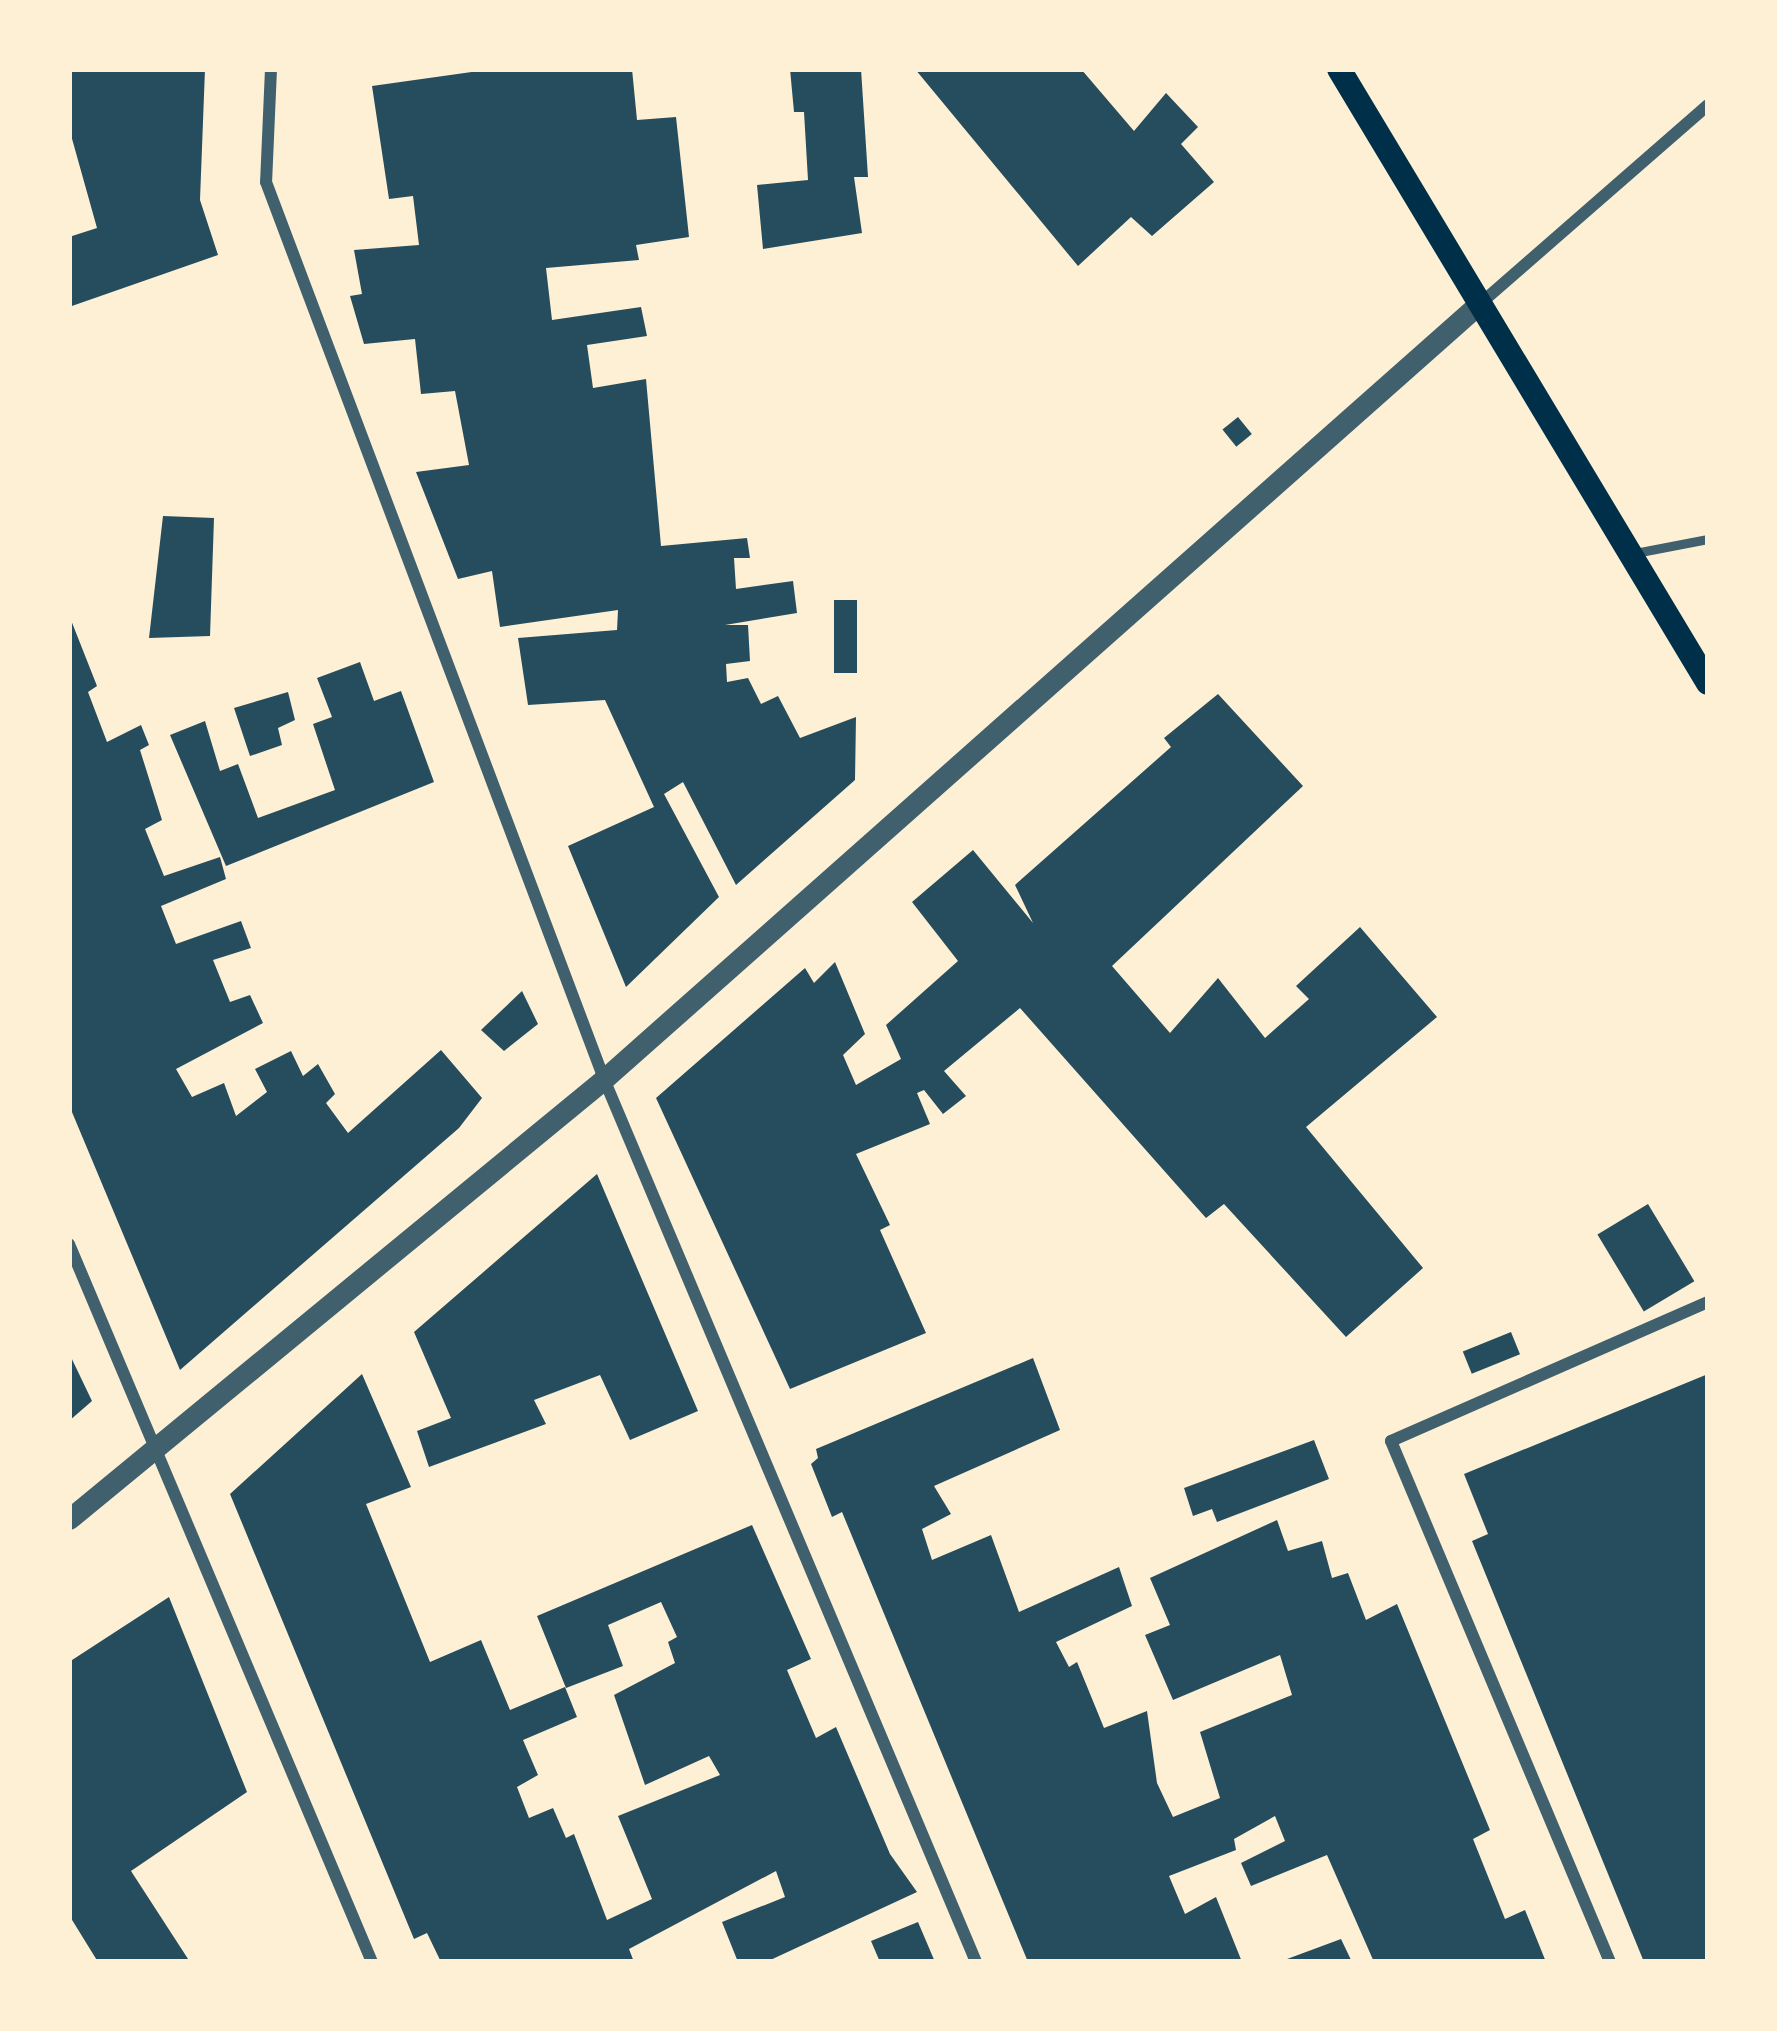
<!DOCTYPE html>
<html>
<head>
<meta charset="utf-8">
<style>
  body { margin:0 }
  #map { position:relative; width:1777px; height:2031px; overflow:hidden; background:#fdf0d5; font-family:"Playfair Display",serif }
  div>[style] { position:absolute }
  .building>* { inset:0; background:#264d5e; transform-origin:0 0 }
  .service>* { height:9px; margin:-4.5px; padding:0 4.5px; transform-origin:4.5px; border-radius:4.5px; background:#3f606c }
  .minor>* { height:12px; margin:-6px; padding:0 6px; transform-origin:6px; border-radius:6px; background:#3f606c }
  .tertiary>* { height:21px; margin:-10.5px; padding:0 10.5px; transform-origin:10.5px; border-radius:10.5px; background:#3f606c }
  .secondary>* { height:24px; margin:-12px; padding:0 12px; transform-origin:12px; border-radius:12px; background:#003049 }
  span { translate:-50% -50%; white-space:nowrap; text-align:center; line-height:1.15; -webkit-text-stroke:12px #fdf0d5; paint-order:stroke }
  .frame { position:absolute; inset:0; border:72px solid #fdf0d5; pointer-events:none }
</style>
</head>
<body>
<div id="map">
  <div class="building">
    <i style="clip-path:polygon(69px 69px,205px 69px,200px 200px,218px 255px,69px 307px,69px 237px,97px 228px,69px 128px)"></i>
    <i style="clip-path:polygon(493px 69px,632px 69px,637px 120px,676px 117px,689px 237px,636px 245px,639px 260px,546px 268px,552px 320px,641px 307px,647px 336px,587px 345px,593px 388px,646px 379px,661px 546px,747px 538px,750px 558px,734px 558px,736px 589px,793px 581px,797px 613px,725px 625px,748px 625px,750px 661px,726px 664px,727px 682px,748px 678px,761px 704px,778px 696px,800px 738px,856px 717px,855px 780px,736px 885px,683px 782px,664px 794px,719px 897px,626px 987px,568px 846px,654px 807px,605px 700px,528px 705px,518px 638px,617px 630px,618px 610px,500px 627px,492px 571px,458px 579px,416px 472px,469px 465px,455px 391px,421px 394px,415px 339px,364px 344px,350px 296px,362px 294px,354px 250px,419px 245px,413px 196px,389px 199px,372px 86px)"></i>
    <i style="clip-path:polygon(790px 69px,861px 69px,868px 177px,854px 177px,862px 233px,763px 249px,757px 185px,808px 180px,804px 112px,794px 112px)"></i>
    <i style="clip-path:polygon(915px 69px,1081px 69px,1134px 131px,1166px 93px,1198px 127px,1181px 144px,1214px 182px,1152px 236px,1131px 217px,1078px 266px)"></i>
    <i style="left:1238px;top:417px;width:22px;height:20px;rotate:51deg"></i>
    <i style="clip-path:polygon(163px 516px,214px 518px,210px 636px,149px 638px)"></i>
    <i style="left:834px;top:600px;width:23px;height:73px"></i>
    <i style="clip-path:polygon(69px 615px,97px 686px,88px 692px,107px 742px,141px 725px,149px 745px,140px 750px,162px 820px,145px 829px,164px 876px,220px 857px,226px 879px,161px 906px,176px 944px,241px 921px,251px 948px,213px 960px,230px 1002px,250px 995px,263px 1023px,176px 1069px,192px 1097px,224px 1083px,236px 1116px,267px 1092px,255px 1069px,291px 1051px,303px 1076px,318px 1064px,335px 1094px,326px 1103px,348px 1133px,441px 1050px,482px 1098px,459px 1128px,180px 1370px,69px 1105px)"></i>
    <i style="clip-path:polygon(360px 662px,374px 701px,401px 691px,434px 782px,226px 866px,170px 735px,205px 721px,220px 771px,238px 764px,258px 818px,335px 790px,313px 724px,332px 717px,317px 678px)"></i>
    <i style="clip-path:polygon(288px 692px,295px 720px,278px 728px,282px 745px,250px 756px,234px 708px)"></i>
    <i style="clip-path:polygon(1218px 694px,1303px 786px,1112px 966px,1170px 1033px,1218px 978px,1265px 1038px,1309px 999px,1296px 986px,1360px 927px,1437px 1017px,1306px 1127px,1423px 1268px,1346px 1337px,1224px 1204px,1206px 1218px,1020px 1008px,944px 1071px,966px 1096px,943px 1114px,924px 1090px,917px 1093px,930px 1124px,856px 1154px,890px 1225px,880px 1230px,926px 1333px,790px 1389px,656px 1098px,805px 968px,814px 983px,835px 962px,865px 1034px,843px 1055px,856px 1085px,901px 1059px,886px 1025px,958px 961px,912px 902px,973px 850px,1033px 923px,1015px 885px,1171px 747px,1164px 738px)"></i>
    <i style="clip-path:polygon(522px 991px,538px 1024px,504px 1051px,481px 1030px)"></i>
    <i style="clip-path:polygon(597px 1174px,698px 1411px,630px 1440px,600px 1375px,534px 1400px,546px 1424px,429px 1467px,417px 1431px,451px 1418px,414px 1332px)"></i>
    <i style="left:1648px;top:1204px;width:90px;height:59px;rotate:59deg"></i>
    <i style="left:1511px;top:1332px;width:24px;height:52px;rotate:68deg"></i>
    <i style="clip-path:polygon(69px 1353px,92px 1401px,69px 1421px)"></i>
    <i style="clip-path:polygon(1033px 1358px,1060px 1430px,934px 1486px,951px 1514px,922px 1529px,932px 1560px,991px 1535px,1019px 1612px,1119px 1567px,1132px 1606px,1056px 1642px,1069px 1667px,1077px 1662px,1104px 1728px,1147px 1711px,1157px 1783px,1173px 1817px,1220px 1798px,1200px 1732px,1292px 1695px,1280px 1655px,1173px 1700px,1145px 1635px,1170px 1625px,1150px 1578px,1277px 1520px,1288px 1551px,1322px 1541px,1332px 1578px,1348px 1573px,1366px 1620px,1397px 1604px,1490px 1830px,1473px 1839px,1505px 1919px,1525px 1910px,1546px 1962px,1374px 1962px,1327px 1855px,1251px 1886px,1241px 1863px,1285px 1841px,1275px 1816px,1234px 1839px,1236px 1850px,1169px 1876px,1185px 1914px,1216px 1897px,1242px 1962px,1028px 1962px,842px 1512px,832px 1517px,811px 1464px,818px 1458px,816px 1449px)"></i>
    <i style="clip-path:polygon(362px 1374px,411px 1487px,366px 1504px,430px 1662px,481px 1640px,510px 1710px,565px 1687px,577px 1717px,523px 1740px,538px 1775px,517px 1787px,529px 1818px,553px 1808px,566px 1838px,574px 1834px,607px 1920px,652px 1899px,618px 1816px,720px 1775px,709px 1756px,645px 1785px,614px 1695px,675px 1663px,668px 1642px,677px 1637px,661px 1602px,608px 1625px,623px 1666px,566px 1688px,537px 1616px,752px 1525px,811px 1659px,787px 1670px,816px 1738px,836px 1727px,890px 1854px,917px 1892px,766px 1962px,738px 1962px,722px 1922px,785px 1897px,776px 1871px,629px 1949px,634px 1962px,441px 1962px,427px 1933px,414px 1939px,230px 1494px)"></i>
    <i style="clip-path:polygon(1708px 1374px,1708px 1962px,1644px 1962px,1472px 1541px,1488px 1534px,1464px 1474px)"></i>
    <i style="clip-path:polygon(1314px 1440px,1329px 1479px,1217px 1522px,1212px 1509px,1193px 1516px,1184px 1488px)"></i>
    <i style="clip-path:polygon(169px 1597px,247px 1792px,131px 1871px,190px 1962px,98px 1962px,69px 1915px,69px 1662px)"></i>
    <i style="clip-path:polygon(918px 1922px,935px 1962px,880px 1962px,871px 1941px)"></i>
    <i style="clip-path:polygon(1341px 1939px,1352px 1962px,1279px 1962px)"></i>
  </div>
  <div class="service">
    <i style="left:1635px;top:553px;width:74px;rotate:-10.9deg"></i>
  </div>
  <div class="minor">
    <i style="left:271px;top:69px;width:113px;rotate:92.5deg"></i>
    <i style="left:266px;top:182px;width:959px;rotate:69.35deg"></i>
    <i style="left:604px;top:1079px;width:958px;rotate:67.15deg"></i>
    <i style="left:1481px;top:303px;width:301px;rotate:-41.1deg"></i>
    <i style="left:69px;top:1244px;width:779px;rotate:67.12deg"></i>
    <i style="left:1610px;top:1962px;width:565px;rotate:-112.8deg"></i>
    <i style="left:1391px;top:1441px;width:346px;rotate:-23.7deg"></i>
  </div>
  <div class="tertiary">
    <i style="left:69px;top:1519px;width:693px;rotate:-39.43deg"></i>
    <i style="left:604px;top:1079px;width:1170px;rotate:-41.54deg"></i>
  </div>
  <div class="secondary">
    <i style="left:1339px;top:69px;width:716px;rotate:59deg"></i>
  </div>
  <div class="frame"></div>
</div>
</body>
</html>
